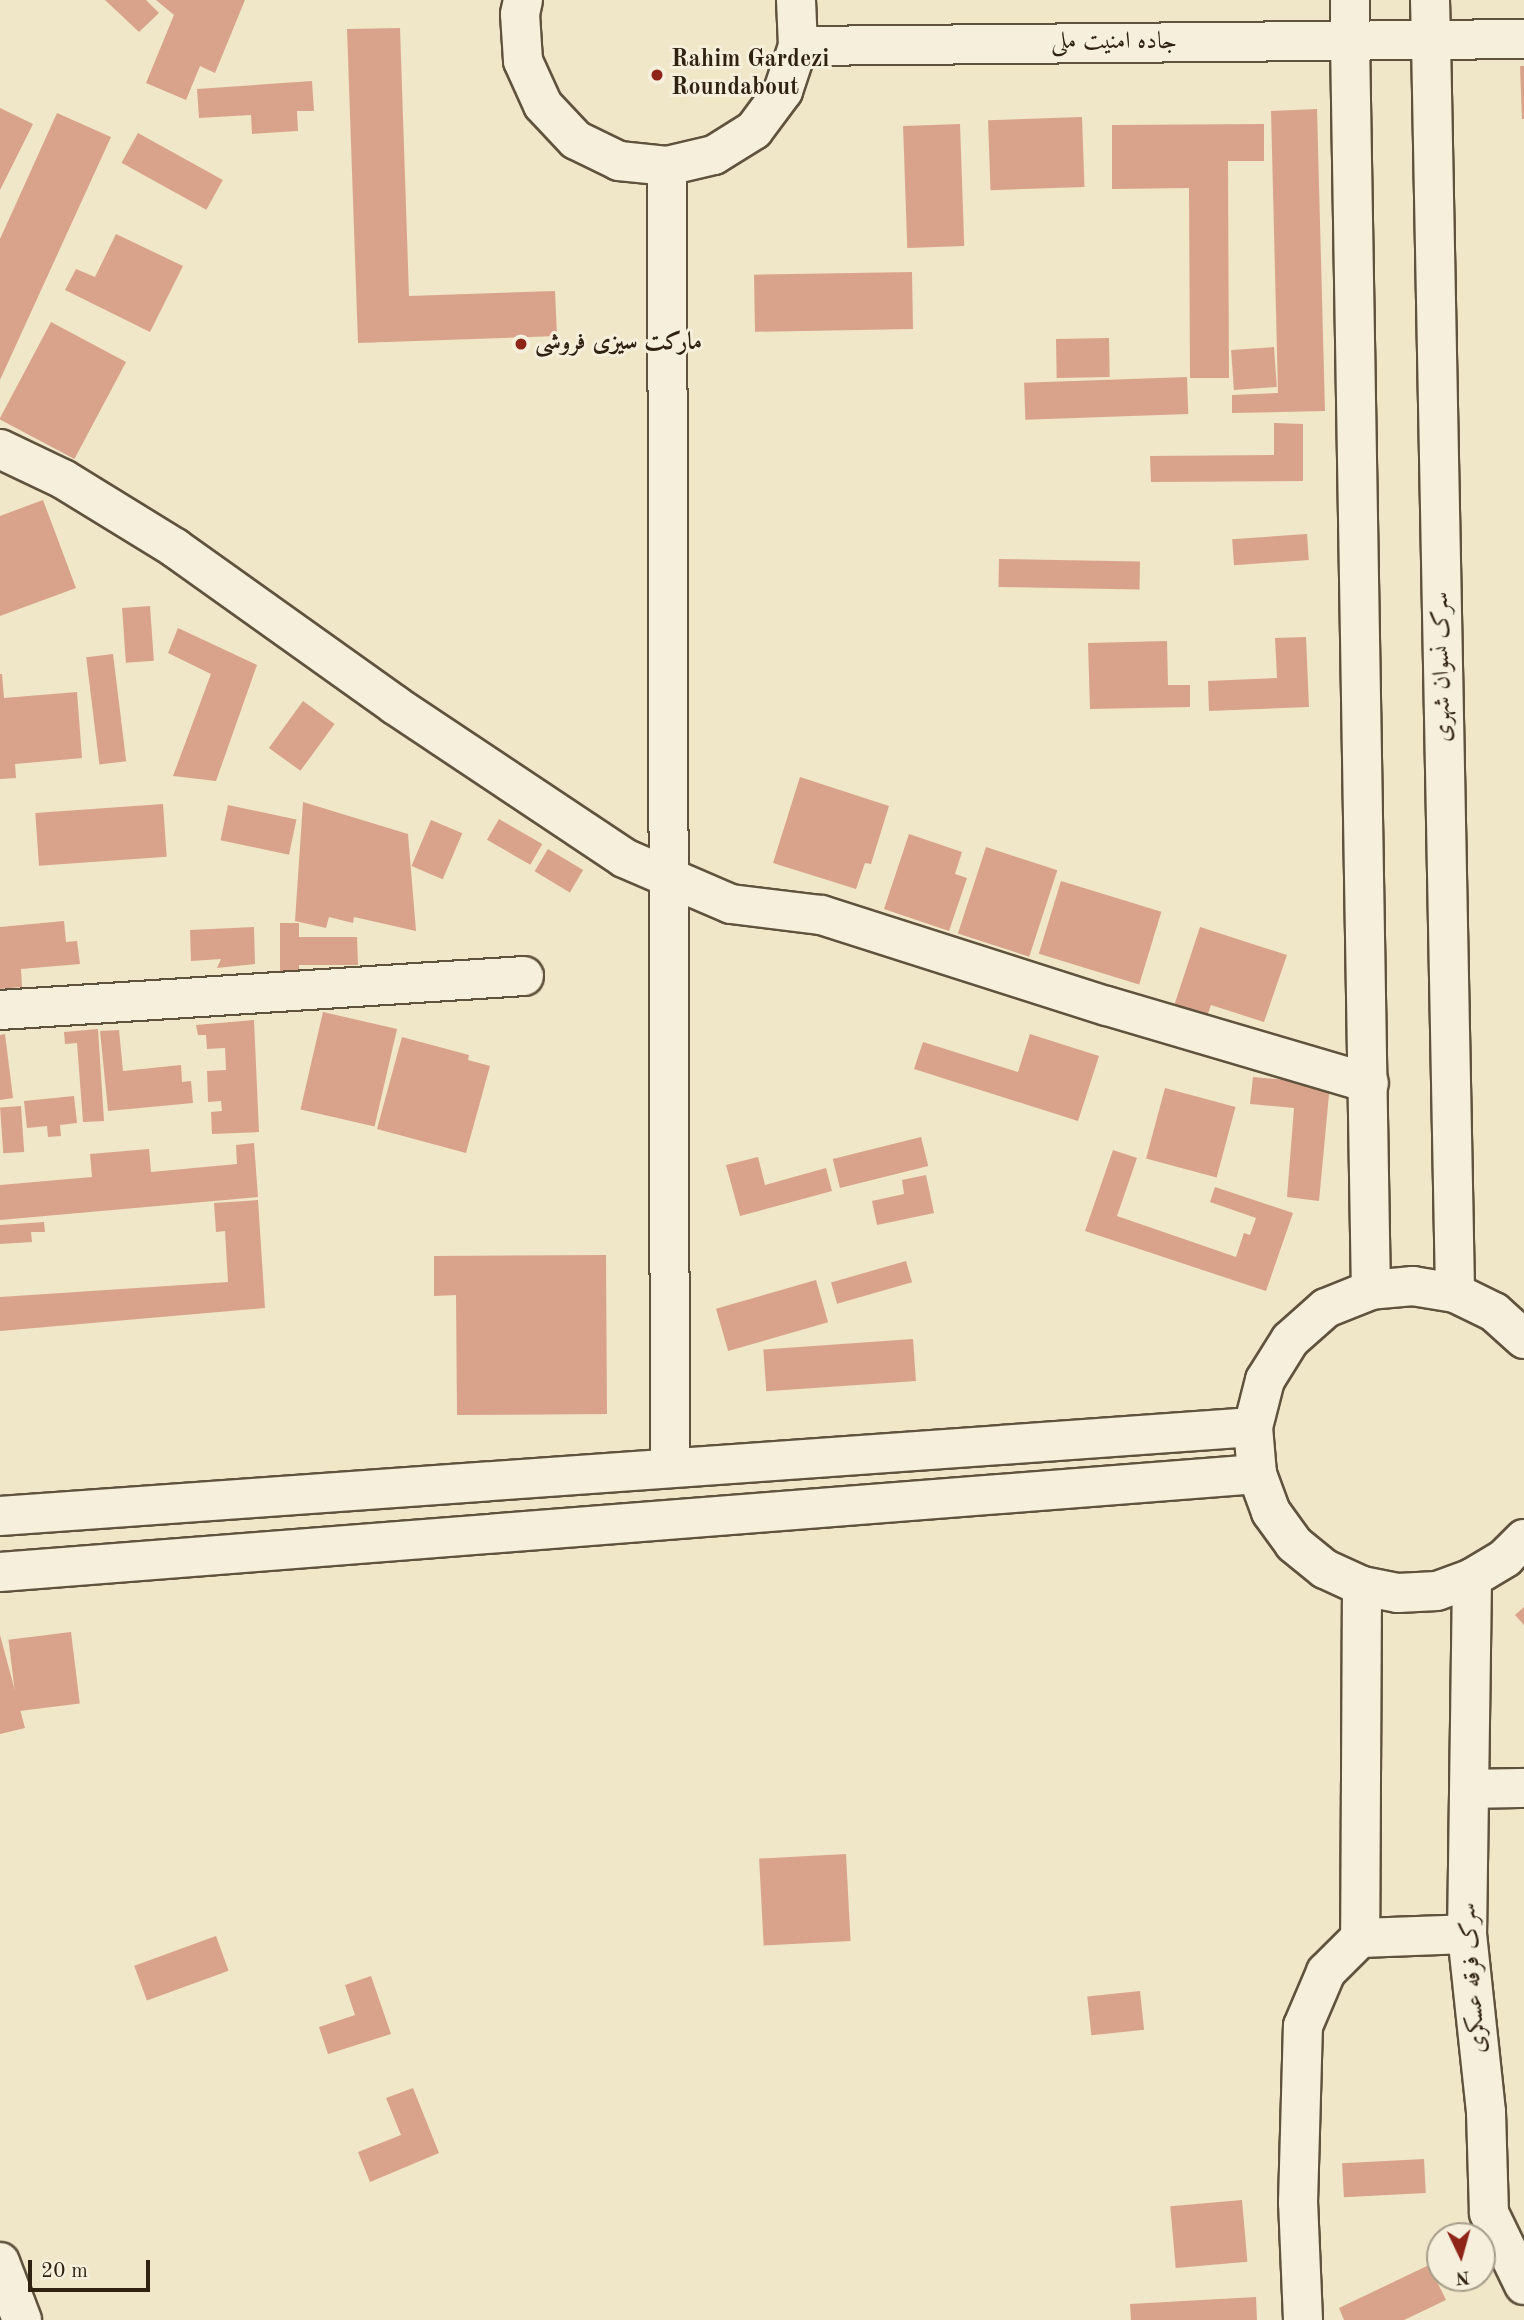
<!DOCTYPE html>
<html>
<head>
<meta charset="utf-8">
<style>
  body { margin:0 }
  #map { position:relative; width:1524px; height:2320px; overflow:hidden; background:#f0e6c8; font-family:"Old Standard TT",Amiri,serif }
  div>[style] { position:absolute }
  .building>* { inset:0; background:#d9a38b; transform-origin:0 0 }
  .roads { filter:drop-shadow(2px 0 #60533e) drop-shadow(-2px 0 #60533e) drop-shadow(0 2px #60533e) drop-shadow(0 -2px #60533e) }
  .street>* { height:38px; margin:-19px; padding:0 19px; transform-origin:19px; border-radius:19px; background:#f5efdb }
  .secondary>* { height:38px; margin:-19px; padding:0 19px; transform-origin:19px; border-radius:19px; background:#f5efdb }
  .dots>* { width:19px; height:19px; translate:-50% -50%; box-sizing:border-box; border:4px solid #f5efdb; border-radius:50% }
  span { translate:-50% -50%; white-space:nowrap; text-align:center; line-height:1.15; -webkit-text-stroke:6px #f5efdb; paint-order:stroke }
  .street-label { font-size:24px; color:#302210 }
  .poi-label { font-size:24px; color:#302210; font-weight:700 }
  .left { translate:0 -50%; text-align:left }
  .north { position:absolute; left:1426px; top:2222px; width:70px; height:70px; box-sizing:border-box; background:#f5efdb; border:2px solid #a69d8a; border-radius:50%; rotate:175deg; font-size:19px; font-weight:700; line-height:28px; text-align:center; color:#302210 }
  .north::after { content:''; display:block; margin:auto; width:24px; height:32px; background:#8f2418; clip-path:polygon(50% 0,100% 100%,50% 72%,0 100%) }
  .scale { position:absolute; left:28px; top:2260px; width:122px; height:32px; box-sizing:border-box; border:4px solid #302210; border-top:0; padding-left:9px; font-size:21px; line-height:24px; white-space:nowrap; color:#302210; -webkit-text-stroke:5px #f5efdb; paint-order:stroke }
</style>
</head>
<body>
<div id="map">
  <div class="building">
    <i style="clip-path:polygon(105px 0,146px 0,159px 13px,139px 32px)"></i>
    <i style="clip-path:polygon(156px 0,245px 0,215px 73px,200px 66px,186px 100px,146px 83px,174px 15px)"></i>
    <i style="clip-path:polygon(400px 28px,409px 296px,555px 291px,557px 336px,358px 343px,347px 29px)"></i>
    <i style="clip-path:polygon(1520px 66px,1524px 66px,1524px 119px,1522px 119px)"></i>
    <i style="clip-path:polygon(312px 81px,314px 111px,297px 111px,298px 131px,252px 134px,251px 115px,199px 118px,197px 89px)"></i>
    <i style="clip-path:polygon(0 108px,33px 124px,0 190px)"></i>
    <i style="clip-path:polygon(1317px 109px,1325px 411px,1232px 413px,1232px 395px,1278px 393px,1271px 111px)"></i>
    <i style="clip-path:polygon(57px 113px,111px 137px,0 380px,0 239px)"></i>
    <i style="left:1082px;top:117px;width:70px;height:94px;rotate:88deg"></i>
    <i style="left:960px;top:124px;width:122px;height:57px;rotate:88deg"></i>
    <i style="clip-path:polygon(1264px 124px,1264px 161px,1228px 161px,1229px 378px,1190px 378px,1189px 188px,1112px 189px,1112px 125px)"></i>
    <i style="left:138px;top:133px;width:97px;height:34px;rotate:29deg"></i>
    <i style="clip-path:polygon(116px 234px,183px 266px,150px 332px,65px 290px,76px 269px,95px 277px)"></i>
    <i style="left:912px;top:272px;width:57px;height:158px;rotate:89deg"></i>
    <i style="left:51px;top:322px;width:85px;height:110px;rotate:28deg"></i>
    <i style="left:1109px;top:338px;width:39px;height:53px;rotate:89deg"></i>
    <i style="left:1274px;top:347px;width:40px;height:43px;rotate:86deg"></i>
    <i style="left:1187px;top:377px;width:37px;height:163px;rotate:88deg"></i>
    <i style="clip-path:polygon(1274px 423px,1303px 424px,1303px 481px,1151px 482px,1150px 456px,1274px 455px)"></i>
    <i style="clip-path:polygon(43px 500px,76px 588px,0 616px,0 516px)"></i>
    <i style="left:1307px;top:534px;width:26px;height:75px;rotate:86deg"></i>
    <i style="left:999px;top:559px;width:141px;height:28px;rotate:1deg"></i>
    <i style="left:150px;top:606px;width:55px;height:28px;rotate:86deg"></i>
    <i style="clip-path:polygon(178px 628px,257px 665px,216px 781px,173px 776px,211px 674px,168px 653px)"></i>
    <i style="clip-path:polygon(1306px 637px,1309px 707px,1209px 711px,1208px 681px,1277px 678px,1275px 638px)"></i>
    <i style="clip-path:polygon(1167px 641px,1168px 685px,1190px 685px,1190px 707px,1090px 709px,1088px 643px)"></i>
    <i style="left:113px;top:654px;width:108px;height:27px;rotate:83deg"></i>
    <i style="clip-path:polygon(0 674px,2px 674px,4px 698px,77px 692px,82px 758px,15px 764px,16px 778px,0 779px)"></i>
    <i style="left:303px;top:701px;width:39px;height:58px;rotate:36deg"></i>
    <i style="clip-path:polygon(800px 777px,889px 806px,871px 864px,865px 863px,856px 889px,773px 863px)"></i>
    <i style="clip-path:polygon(303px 802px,408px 834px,416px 931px,354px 917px,353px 923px,329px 917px,326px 928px,295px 921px)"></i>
    <i style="left:163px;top:804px;width:53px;height:128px;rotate:86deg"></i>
    <i style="left:228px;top:805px;width:70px;height:36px;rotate:12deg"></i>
    <i style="left:499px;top:819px;width:50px;height:24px;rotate:30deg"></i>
    <i style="left:431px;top:820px;width:34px;height:50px;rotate:23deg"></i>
    <i style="clip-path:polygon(909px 834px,962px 852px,955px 874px,967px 878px,949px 931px,884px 909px)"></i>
    <i style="left:986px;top:847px;width:75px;height:91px;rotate:18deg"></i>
    <i style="left:548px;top:849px;width:41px;height:26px;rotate:31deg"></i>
    <i style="left:1061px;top:881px;width:105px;height:76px;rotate:17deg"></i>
    <i style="clip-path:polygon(64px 921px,66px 942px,77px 941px,80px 964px,21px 969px,22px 987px,0 989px,0 927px)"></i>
    <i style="clip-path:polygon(280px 923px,299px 923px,299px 937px,357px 937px,358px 965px,299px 965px,299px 975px,280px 974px)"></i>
    <i style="clip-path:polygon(254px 927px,255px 964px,217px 968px,221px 959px,191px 961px,190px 930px)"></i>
    <i style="clip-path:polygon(1200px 927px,1287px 955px,1264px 1022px,1211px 1005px,1205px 1022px,1172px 1012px)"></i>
    <i style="left:323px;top:1012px;width:76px;height:100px;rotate:13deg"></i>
    <i style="clip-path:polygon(254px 1020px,259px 1132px,212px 1134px,211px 1112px,222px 1111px,221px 1101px,208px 1102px,207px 1071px,226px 1070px,225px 1048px,207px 1049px,206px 1035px,198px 1035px,196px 1025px)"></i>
    <i style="clip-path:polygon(98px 1029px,104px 1121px,83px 1122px,77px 1043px,65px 1044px,64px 1032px)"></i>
    <i style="clip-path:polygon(119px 1030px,123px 1071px,181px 1065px,182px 1082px,191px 1081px,193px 1103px,108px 1111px,100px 1031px)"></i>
    <i style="clip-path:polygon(5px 1034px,13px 1098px,0 1100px,0 1035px)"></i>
    <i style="clip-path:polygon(1030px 1034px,1099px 1056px,1078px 1121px,914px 1069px,923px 1042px,1018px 1072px)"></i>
    <i style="clip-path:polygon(402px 1037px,469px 1055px,468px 1060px,490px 1066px,466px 1153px,377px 1129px)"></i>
    <i style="clip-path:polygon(1253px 1077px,1330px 1084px,1319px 1201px,1287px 1197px,1294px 1108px,1250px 1104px)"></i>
    <i style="left:1165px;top:1088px;width:73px;height:73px;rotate:15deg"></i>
    <i style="clip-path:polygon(74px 1096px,77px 1123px,60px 1125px,61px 1136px,48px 1137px,47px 1126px,27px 1128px,24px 1101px)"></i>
    <i style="left:21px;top:1106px;width:46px;height:21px;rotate:86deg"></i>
    <i style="left:921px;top:1137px;width:30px;height:91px;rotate:76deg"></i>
    <i style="clip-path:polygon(254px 1143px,258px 1197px,0 1220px,0 1185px,92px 1177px,90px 1154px,149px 1149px,151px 1172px,237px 1164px,236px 1145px)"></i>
    <i style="clip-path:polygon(1113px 1150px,1137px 1158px,1117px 1216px,1236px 1257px,1244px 1233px,1250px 1235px,1256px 1218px,1210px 1202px,1215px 1187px,1293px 1213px,1266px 1291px,1085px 1231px)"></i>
    <i style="clip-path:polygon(758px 1157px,765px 1185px,826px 1168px,832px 1191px,740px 1216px,726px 1165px)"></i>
    <i style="clip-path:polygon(926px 1175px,934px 1213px,877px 1225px,872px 1201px,904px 1194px,902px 1180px)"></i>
    <i style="clip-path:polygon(258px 1200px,265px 1308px,0 1331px,0 1297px,228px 1282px,225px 1231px,216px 1232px,214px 1203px)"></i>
    <i style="clip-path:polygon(44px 1222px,45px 1232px,31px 1232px,32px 1242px,0 1244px,0 1225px)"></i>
    <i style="clip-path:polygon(606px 1255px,607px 1414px,457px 1415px,456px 1295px,434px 1296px,434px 1256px)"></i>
    <i style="left:906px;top:1261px;width:22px;height:78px;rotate:74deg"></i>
    <i style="left:816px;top:1280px;width:44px;height:104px;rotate:74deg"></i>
    <i style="left:913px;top:1339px;width:42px;height:150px;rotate:86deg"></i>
    <i style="clip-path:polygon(1524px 1607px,1524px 1625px,1515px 1615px)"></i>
    <i style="left:71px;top:1632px;width:72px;height:63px;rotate:83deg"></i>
    <i style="clip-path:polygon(0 1635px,25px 1728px,0 1734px)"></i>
    <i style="left:846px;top:1854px;width:87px;height:87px;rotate:87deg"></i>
    <i style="left:216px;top:1936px;width:37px;height:87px;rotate:70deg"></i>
    <i style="clip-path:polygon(371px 1976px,391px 2034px,328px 2054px,319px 2027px,355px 2015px,345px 1985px)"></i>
    <i style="left:1140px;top:1991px;width:39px;height:53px;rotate:84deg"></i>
    <i style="clip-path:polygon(413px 2088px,439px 2153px,370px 2182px,358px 2152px,401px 2135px,386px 2098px)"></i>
    <i style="left:1424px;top:2159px;width:34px;height:82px;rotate:87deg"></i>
    <i style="left:1242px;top:2200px;width:62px;height:72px;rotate:85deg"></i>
    <i style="clip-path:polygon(1429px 2265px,1446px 2300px,1404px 2320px,1344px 2320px,1339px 2308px)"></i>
    <i style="clip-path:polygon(1256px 2297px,1257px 2320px,1131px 2320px,1130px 2304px)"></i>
  </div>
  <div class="roads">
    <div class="street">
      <i style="left:1431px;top:40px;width:1253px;rotate:88.9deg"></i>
      <i style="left:1350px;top:41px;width:1249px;rotate:89.04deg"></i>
      <i style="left:0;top:449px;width:70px;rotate:25.5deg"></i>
      <i style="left:63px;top:479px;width:132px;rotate:31.6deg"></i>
      <i style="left:175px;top:548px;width:270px;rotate:35.5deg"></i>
      <i style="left:395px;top:705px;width:275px;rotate:33.7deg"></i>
      <i style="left:624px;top:858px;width:116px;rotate:23.3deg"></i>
      <i style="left:731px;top:904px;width:91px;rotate:7deg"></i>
      <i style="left:821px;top:915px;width:300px;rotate:17.7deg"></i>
      <i style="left:1107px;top:1006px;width:273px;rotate:16.4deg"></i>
      <i style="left:0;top:1010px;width:525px;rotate:-3.71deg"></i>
      <i style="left:1524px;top:1339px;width:40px;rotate:-138deg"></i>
      <i style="left:1494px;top:1312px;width:43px;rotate:-154deg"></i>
      <i style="left:1455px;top:1293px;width:43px;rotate:-170.5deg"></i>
      <i style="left:1413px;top:1286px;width:42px;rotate:174.6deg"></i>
      <i style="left:1371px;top:1290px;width:48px;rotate:158.2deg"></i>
      <i style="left:1326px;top:1308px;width:48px;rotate:138.4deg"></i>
      <i style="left:1290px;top:1340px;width:47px;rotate:122deg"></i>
      <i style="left:1265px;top:1380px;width:49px;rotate:104.3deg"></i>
      <i style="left:1253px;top:1427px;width:47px;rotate:85.1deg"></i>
      <i style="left:1257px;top:1474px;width:40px;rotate:69.8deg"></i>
      <i style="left:1271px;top:1512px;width:39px;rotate:54deg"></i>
      <i style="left:1294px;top:1544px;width:40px;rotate:39deg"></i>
      <i style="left:1325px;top:1569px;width:41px;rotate:24.7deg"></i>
      <i style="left:1362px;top:1586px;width:37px;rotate:11deg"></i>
      <i style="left:1398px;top:1593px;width:39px;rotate:-3deg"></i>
      <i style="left:1437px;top:1591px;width:37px;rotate:-20deg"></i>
      <i style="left:1472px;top:1578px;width:39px;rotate:-31deg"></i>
      <i style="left:1505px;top:1558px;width:27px;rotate:-45deg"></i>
      <i style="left:1472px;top:1578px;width:356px;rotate:90.8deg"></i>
      <i style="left:1467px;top:1934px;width:179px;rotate:83.9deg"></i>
      <i style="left:1486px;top:2112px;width:101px;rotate:88.3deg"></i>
      <i style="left:1489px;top:2213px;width:80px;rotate:64.1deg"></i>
      <i style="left:1362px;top:1586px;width:352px;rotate:90.3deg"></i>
      <i style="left:1360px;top:1938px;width:107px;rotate:-2.1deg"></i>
      <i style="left:1470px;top:1789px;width:54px;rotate:-1.1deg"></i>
      <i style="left:0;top:2262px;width:62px;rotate:69.2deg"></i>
      <i style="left:1303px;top:2320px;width:117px;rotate:-92.4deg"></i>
      <i style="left:1298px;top:2203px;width:177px;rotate:-88.4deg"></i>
      <i style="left:1303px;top:2026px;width:59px;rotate:-66.9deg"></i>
      <i style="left:1326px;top:1972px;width:48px;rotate:-45deg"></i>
    </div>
    <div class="secondary">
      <i style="left:523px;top:0;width:14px;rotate:102deg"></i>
      <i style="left:520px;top:14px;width:47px;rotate:86.3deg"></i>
      <i style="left:523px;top:61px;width:48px;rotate:65.6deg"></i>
      <i style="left:543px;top:105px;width:48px;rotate:46.7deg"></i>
      <i style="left:576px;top:140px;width:48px;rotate:26deg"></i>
      <i style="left:619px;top:161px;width:48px;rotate:5.9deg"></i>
      <i style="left:667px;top:166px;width:48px;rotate:-13.2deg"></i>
      <i style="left:714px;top:155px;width:47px;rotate:-32deg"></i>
      <i style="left:754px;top:130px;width:49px;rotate:-53.4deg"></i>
      <i style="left:783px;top:91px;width:47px;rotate:-71.6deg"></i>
      <i style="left:798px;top:46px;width:46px;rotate:-92.5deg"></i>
      <i style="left:1350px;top:0;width:41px;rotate:90deg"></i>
      <i style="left:1430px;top:0;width:40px;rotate:88.6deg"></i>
      <i style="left:798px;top:46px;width:726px;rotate:-0.55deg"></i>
      <i style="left:667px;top:166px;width:1302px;rotate:89.87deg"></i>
      <i style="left:0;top:1516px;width:1256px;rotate:-4.06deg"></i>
      <i style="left:0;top:1572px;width:1261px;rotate:-4.46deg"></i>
    </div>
  </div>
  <div class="dots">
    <i style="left:657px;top:75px;background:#8f2418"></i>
    <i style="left:521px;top:344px;background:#8f2418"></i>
  </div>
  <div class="street-label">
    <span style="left:1114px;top:43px">جاده امنیت ملی</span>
    <span style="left:1443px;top:667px;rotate:-91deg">سرک نسوان شهری</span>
    <span style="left:1474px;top:1978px;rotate:-94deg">سرک فرقه عسکری</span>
  </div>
  <div class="poi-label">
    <span class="left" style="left:671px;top:75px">Rahim Gardezi<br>Roundabout</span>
    <span class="left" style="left:535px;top:344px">مارکت سیزی فروشی</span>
  </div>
  <div class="north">N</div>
  <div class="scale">20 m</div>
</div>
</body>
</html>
